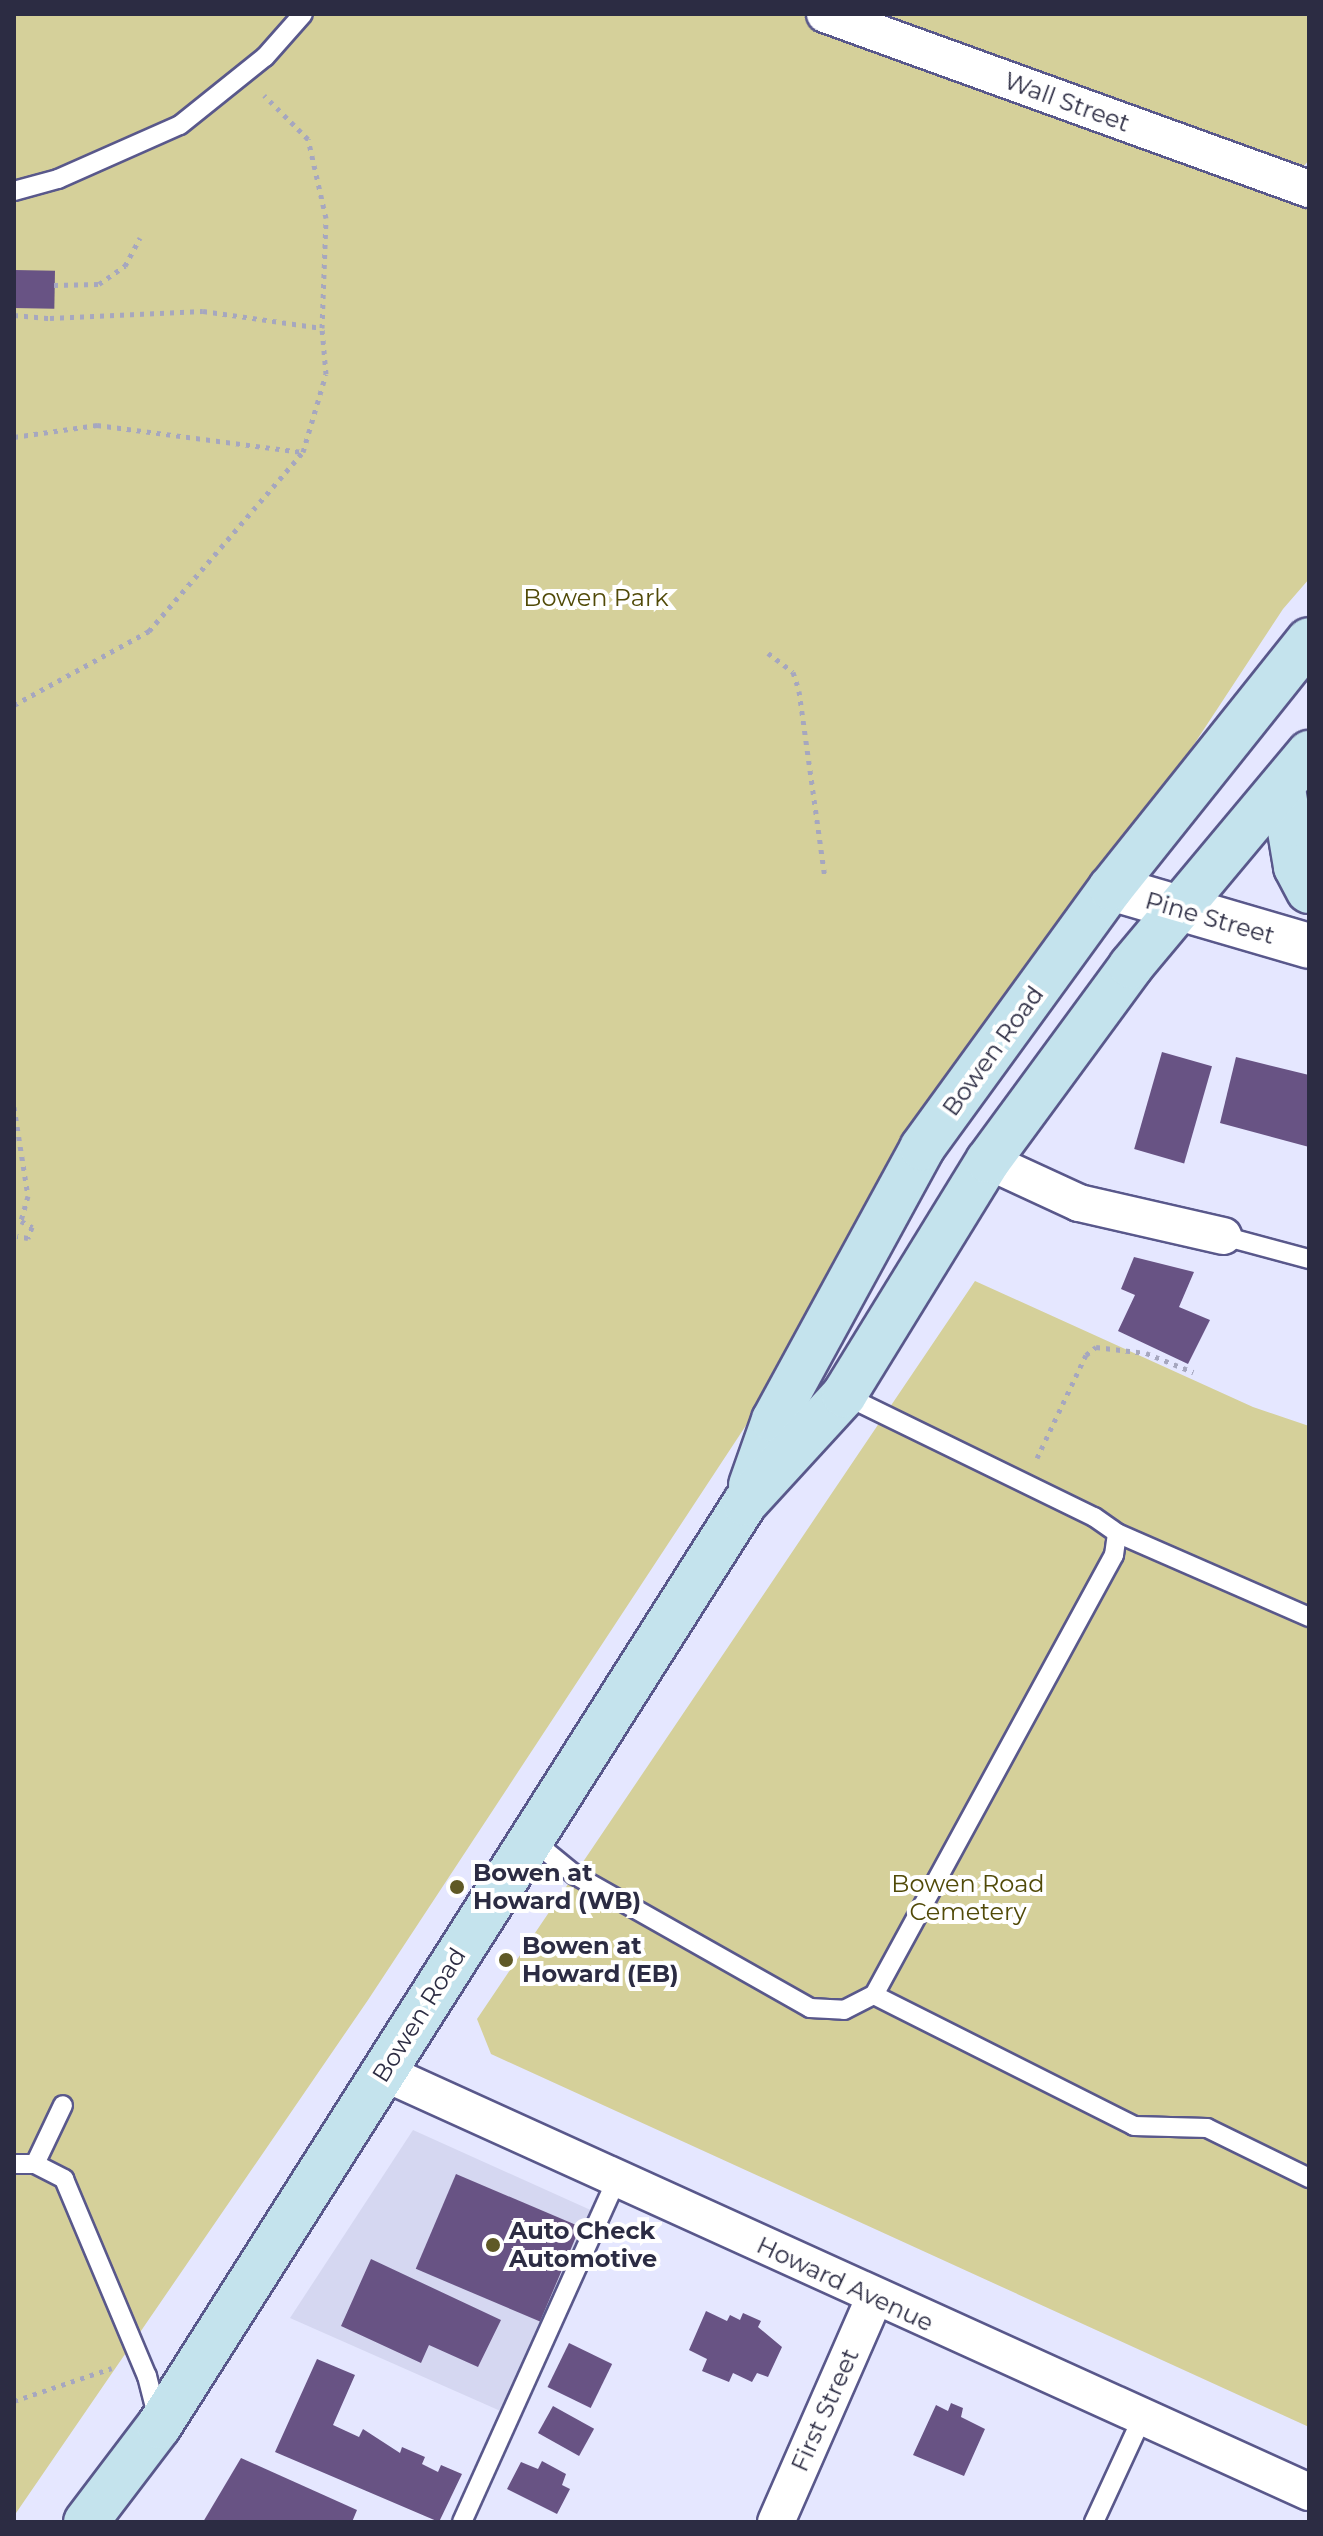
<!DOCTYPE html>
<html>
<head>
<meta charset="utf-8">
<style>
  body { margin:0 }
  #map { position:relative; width:1323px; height:2536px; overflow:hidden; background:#e5e7ff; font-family:Montserrat,sans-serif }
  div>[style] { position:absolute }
  .built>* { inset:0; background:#d5d7f1 }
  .green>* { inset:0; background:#d5d09a }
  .building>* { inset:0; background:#685384; transform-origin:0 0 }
  .path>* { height:5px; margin-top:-2.5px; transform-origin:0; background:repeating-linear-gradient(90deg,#a6a7bf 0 4px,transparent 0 10px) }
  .roads { filter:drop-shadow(2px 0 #59588b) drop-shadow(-2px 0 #59588b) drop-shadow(0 2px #59588b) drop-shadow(0 -2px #59588b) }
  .service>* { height:18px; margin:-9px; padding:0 9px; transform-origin:9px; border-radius:9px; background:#fff }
  .minor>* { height:36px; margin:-18px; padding:0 18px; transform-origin:18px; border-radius:18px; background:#fff }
  .tertiary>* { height:44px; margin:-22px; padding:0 22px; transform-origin:22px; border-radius:22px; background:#fff }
  .secondary>* { height:44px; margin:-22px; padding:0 22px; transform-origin:22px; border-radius:22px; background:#c4e3ed }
  .dots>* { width:22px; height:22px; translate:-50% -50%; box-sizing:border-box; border:4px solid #fff; border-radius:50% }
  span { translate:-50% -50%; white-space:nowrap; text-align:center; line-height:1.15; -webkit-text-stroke:8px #fff; paint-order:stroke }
  .street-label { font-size:24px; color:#2c2c43 }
  .park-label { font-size:24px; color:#514a08 }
  .poi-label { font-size:24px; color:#2c2c43; font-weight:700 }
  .left { translate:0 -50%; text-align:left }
  .frame { position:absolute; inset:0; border:16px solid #2c2c43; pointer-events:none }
</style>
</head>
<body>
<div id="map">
  <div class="built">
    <i style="clip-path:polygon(413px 2130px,595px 2212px,505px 2413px,290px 2318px)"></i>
  </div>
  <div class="green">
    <i style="clip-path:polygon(14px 14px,1309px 14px,1309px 160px,1282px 192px,1309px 204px,1309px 579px,1283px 609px,368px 2000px,14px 2516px)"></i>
    <i style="clip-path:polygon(975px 1281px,1253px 1407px,1309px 1426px,1309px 2427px,491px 2054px,477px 2019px)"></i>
  </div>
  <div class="building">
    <i style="left:14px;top:270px;width:41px;height:38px;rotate:1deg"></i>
    <i style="left:1162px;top:1052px;width:52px;height:101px;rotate:16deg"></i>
    <i style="clip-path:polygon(1236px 1057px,1309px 1075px,1309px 1147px,1220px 1123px)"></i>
    <i style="clip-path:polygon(1134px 1257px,1194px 1272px,1179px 1307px,1210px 1320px,1188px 1364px,1118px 1331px,1135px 1295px,1121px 1289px)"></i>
    <i style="left:456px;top:2174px;width:135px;height:103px;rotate:23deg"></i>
    <i style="clip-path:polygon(371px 2259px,501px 2320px,478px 2367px,429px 2345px,421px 2363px,341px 2326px)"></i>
    <i style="clip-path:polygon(706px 2311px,727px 2321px,730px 2315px,740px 2320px,743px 2313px,761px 2321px,758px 2327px,782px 2347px,768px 2377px,757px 2373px,752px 2382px,733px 2373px,729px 2382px,702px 2371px,707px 2359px,689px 2350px)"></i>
    <i style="left:569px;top:2343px;width:48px;height:49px;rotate:26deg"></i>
    <i style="clip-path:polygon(317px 2359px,355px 2375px,333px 2425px,359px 2437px,363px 2429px,400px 2453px,402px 2447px,425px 2457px,422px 2464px,438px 2472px,441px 2465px,462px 2474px,439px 2522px,275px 2452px)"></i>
    <i style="clip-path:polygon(951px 2403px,963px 2408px,961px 2417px,985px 2429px,964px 2476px,913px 2455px,936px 2405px,948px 2411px)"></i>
    <i style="left:553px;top:2406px;width:47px;height:31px;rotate:29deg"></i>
    <i style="clip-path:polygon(241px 2458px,357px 2510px,352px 2522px,203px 2522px)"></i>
    <i style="clip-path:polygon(542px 2461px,566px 2474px,562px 2485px,570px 2489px,557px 2514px,507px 2489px,521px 2462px,538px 2469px)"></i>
  </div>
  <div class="path">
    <i style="left:54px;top:285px;width:45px;rotate:-1.3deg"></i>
    <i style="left:99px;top:284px;width:32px;rotate:-35deg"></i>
    <i style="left:125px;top:266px;width:32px;rotate:-62deg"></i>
    <i style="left:14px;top:315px;width:36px;rotate:5deg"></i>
    <i style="left:50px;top:318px;width:153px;rotate:-2.6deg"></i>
    <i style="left:203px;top:311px;width:120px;rotate:8.1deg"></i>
    <i style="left:14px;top:437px;width:84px;rotate:-8.2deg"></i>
    <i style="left:97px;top:425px;width:207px;rotate:7.5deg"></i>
    <i style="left:768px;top:653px;width:31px;rotate:37deg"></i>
    <i style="left:793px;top:672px;width:20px;rotate:72deg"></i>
    <i style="left:799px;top:691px;width:189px;rotate:82.1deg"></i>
    <i style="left:14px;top:705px;width:154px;rotate:-28.7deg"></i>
    <i style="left:149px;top:631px;width:236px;rotate:-49.3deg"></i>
    <i style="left:303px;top:452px;width:81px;rotate:-73.6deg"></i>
    <i style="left:326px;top:374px;width:46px;rotate:-95deg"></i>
    <i style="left:322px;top:328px;width:110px;rotate:-87.9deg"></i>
    <i style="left:326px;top:218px;width:81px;rotate:-102.8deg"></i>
    <i style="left:308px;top:139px;width:62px;rotate:-135deg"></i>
    <i style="left:14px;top:1107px;width:90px;rotate:81.1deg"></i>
    <i style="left:28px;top:1196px;width:26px;rotate:106deg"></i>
    <i style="left:21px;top:1221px;width:13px;rotate:29deg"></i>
    <i style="left:32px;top:1227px;width:12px;rotate:110deg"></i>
    <i style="left:28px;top:1238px;width:11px;rotate:-170deg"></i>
    <i style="left:1037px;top:1458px;width:114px;rotate:-64.6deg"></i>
    <i style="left:1086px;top:1355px;width:13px;rotate:-39deg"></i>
    <i style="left:1096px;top:1347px;width:50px;rotate:6.8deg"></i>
    <i style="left:1146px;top:1353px;width:51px;rotate:22deg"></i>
    <i style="left:14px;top:2401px;width:103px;rotate:-18.6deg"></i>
  </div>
  <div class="roads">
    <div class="service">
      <i style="left:14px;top:191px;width:46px;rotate:-15.3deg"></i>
      <i style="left:58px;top:179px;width:133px;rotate:-23.9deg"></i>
      <i style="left:180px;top:125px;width:109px;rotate:-38.7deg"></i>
      <i style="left:265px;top:57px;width:57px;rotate:-48.5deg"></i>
      <i style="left:1223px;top:1236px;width:89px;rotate:15deg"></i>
      <i style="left:1117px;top:1533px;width:210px;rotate:23.6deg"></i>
      <i style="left:531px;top:1839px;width:57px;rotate:39.3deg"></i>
      <i style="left:575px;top:1875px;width:270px;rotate:29.5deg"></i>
      <i style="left:810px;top:2008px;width:34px;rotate:3deg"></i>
      <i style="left:844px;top:2010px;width:34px;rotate:-27deg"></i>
      <i style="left:874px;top:1995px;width:501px;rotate:-61.39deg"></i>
      <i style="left:1114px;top:1555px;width:22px;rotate:-82deg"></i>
      <i style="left:1117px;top:1533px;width:28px;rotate:-145deg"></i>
      <i style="left:1094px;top:1517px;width:278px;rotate:-154deg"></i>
      <i style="left:874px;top:1995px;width:291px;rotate:26.7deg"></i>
      <i style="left:1134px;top:2126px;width:73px;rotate:1.6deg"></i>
      <i style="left:1207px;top:2128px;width:114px;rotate:26.1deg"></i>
      <i style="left:14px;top:2164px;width:21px"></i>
      <i style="left:35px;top:2164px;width:33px;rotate:27deg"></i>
      <i style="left:64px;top:2179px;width:214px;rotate:67.2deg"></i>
      <i style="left:147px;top:2376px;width:44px;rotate:75.7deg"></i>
      <i style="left:35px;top:2164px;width:65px;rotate:-64.6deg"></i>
      <i style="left:462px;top:2522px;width:377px;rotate:-65.7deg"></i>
      <i style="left:1094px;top:2522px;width:115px;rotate:-65.2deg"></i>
    </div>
    <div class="minor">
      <i style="left:825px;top:14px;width:515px;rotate:19.88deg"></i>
      <i style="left:988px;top:1161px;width:100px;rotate:24.8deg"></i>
      <i style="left:1079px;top:1203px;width:148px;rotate:12.9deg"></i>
      <i style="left:383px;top:2072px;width:1017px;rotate:24.4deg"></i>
      <i style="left:776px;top:2522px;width:244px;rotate:-66.3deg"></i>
    </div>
    <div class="tertiary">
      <i style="left:1111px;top:888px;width:206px;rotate:16.3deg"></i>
    </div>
    <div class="secondary">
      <i style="left:1283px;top:789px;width:79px;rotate:80.5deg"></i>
      <i style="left:1296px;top:867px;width:27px;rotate:62deg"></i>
      <i style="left:751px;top:1485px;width:69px;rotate:-70.5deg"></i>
      <i style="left:774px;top:1420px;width:310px;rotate:-61.4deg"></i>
      <i style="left:922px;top:1148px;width:321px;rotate:-54deg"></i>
      <i style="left:1111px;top:888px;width:317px;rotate:-51.4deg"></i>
      <i style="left:86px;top:2522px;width:121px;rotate:-52.8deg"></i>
      <i style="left:159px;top:2426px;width:1093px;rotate:-57.59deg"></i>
      <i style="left:745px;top:1503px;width:147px;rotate:-47.5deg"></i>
      <i style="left:844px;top:1395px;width:275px;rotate:-58.4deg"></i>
      <i style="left:988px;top:1161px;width:242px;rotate:-53.7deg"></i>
      <i style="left:1131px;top:966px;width:278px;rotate:-50.1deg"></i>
    </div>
  </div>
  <div class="dots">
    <i style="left:457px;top:1887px;background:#5f5926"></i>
    <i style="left:506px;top:1960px;background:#5f5926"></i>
    <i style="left:493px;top:2245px;background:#5f5926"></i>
  </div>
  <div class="street-label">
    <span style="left:1067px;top:102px;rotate:20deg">Wall Street</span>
    <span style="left:1210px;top:918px;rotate:16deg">Pine Street</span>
    <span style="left:993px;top:1051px;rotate:-54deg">Bowen Road</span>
    <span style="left:419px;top:2015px;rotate:-58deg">Bowen Road</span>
    <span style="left:845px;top:2284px;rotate:25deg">Howard Avenue</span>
    <span style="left:825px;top:2410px;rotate:-66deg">First Street</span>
  </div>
  <div class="park-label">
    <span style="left:596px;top:598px">Bowen Park</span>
    <span style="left:968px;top:1898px">Bowen Road<br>Cemetery</span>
  </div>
  <div class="poi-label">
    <span class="left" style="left:473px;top:1887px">Bowen at<br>Howard (WB)</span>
    <span class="left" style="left:522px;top:1960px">Bowen at<br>Howard (EB)</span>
    <span class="left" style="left:509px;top:2245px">Auto Check<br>Automotive</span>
  </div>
  <div class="frame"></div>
</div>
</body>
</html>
